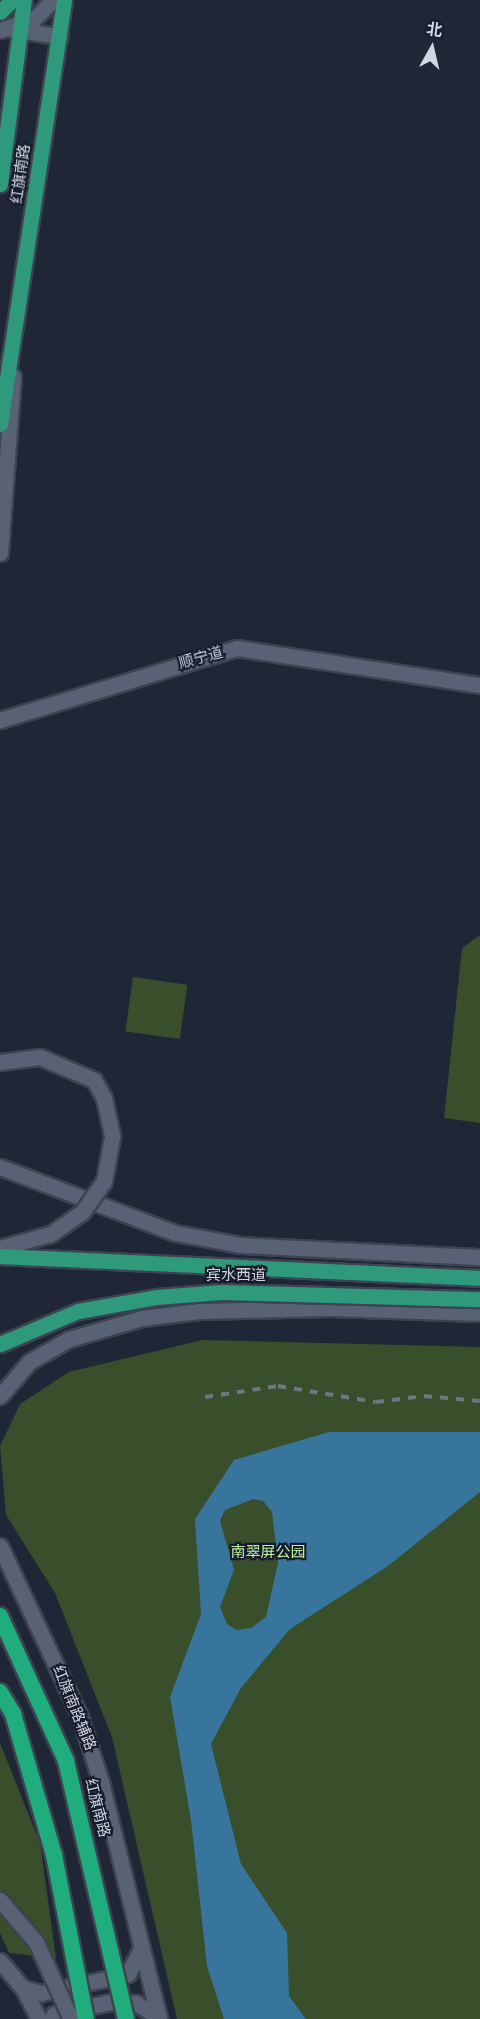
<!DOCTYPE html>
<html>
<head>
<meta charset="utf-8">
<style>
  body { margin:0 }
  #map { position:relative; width:480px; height:2019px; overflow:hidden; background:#1f2636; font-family:"Roboto Condensed","Noto Sans SC",sans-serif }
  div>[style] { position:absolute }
  .green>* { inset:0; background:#394e2a; transform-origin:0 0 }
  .water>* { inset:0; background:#38759c }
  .roads { filter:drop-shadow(2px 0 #3d4350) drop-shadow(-2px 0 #3d4350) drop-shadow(0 2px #3d4350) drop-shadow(0 -2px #3d4350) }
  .tertiary>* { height:15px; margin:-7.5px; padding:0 7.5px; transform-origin:7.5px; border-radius:7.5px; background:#596274 }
  .secondary>* { height:15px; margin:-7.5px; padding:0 7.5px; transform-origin:7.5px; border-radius:7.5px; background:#596274 }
  .primary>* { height:15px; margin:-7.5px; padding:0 7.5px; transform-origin:7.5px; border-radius:7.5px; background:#2e9a7b }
  .rail>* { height:4px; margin-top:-2px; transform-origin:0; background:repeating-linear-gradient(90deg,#6f7583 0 8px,transparent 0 16px) }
  .bridges { filter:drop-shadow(2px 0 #3d4350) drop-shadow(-2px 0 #3d4350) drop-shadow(0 2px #3d4350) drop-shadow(0 -2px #3d4350) }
  .secondary-bridge>* { height:15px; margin:-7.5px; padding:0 7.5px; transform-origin:7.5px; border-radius:7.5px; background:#596274 }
  .primary-bridge>* { height:15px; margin:-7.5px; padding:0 7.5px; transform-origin:7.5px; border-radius:7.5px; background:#2e9a7b }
  .trunk-bridge>* { height:16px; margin:-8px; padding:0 8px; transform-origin:8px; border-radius:8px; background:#20ad7e }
  span { translate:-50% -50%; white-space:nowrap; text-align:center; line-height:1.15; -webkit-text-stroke:4.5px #161c2c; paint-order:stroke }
  .street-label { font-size:15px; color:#d1d6e1 }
  .park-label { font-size:15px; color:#c2f3a1 }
  .north { position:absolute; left:402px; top:18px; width:60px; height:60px; -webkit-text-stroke:4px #161c2c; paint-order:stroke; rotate:8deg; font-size:16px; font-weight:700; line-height:24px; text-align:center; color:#d1d6e1 }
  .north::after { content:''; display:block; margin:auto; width:21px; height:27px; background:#d1d6e1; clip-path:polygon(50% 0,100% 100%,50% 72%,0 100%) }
</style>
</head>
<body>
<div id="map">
  <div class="green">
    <i style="clip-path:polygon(480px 935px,480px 1123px,444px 1118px,462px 948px)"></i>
    <i style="left:133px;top:977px;width:55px;height:55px;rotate:8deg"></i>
    <i style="clip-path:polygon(202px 1340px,480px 1347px,480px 2019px,177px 2019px,112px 1737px,55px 1593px,6px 1515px,0 1446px,20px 1404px,69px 1372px)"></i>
    <i style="clip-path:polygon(0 1743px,40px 1843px,56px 1958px,9px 1953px,0 1933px)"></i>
  </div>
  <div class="water">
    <i style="clip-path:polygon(evenodd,329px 1432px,480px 1432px,480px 1492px,388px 1566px,290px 1629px,241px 1688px,211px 1744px,241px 1864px,287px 1933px,289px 1996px,306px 2019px,224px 2019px,207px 1966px,191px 1820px,170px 1697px,201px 1614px,195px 1519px,234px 1460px,329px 1432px,253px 1499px,263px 1501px,272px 1512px,278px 1563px,266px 1617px,251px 1628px,236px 1630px,227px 1624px,220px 1607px,234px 1570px,220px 1521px,225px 1510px,253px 1499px)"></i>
  </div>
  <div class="roads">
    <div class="tertiary">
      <i style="left:11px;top:29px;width:49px;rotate:8.3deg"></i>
      <i style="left:0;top:30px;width:36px;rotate:-18deg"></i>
      <i style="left:34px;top:19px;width:27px;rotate:-45deg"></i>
      <i style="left:0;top:720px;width:248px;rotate:-16.9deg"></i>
      <i style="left:237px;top:648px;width:246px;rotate:8.7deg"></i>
      <i style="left:0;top:1167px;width:188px;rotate:20.6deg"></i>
      <i style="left:176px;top:1233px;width:65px;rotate:10.6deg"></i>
      <i style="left:240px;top:1245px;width:240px;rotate:2.9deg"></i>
      <i style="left:0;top:1396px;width:45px;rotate:-49.5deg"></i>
      <i style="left:29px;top:1362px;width:46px;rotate:-29.9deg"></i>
      <i style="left:69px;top:1339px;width:76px;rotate:-16deg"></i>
      <i style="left:142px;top:1318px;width:57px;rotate:-7deg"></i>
      <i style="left:199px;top:1311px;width:131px;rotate:-1.3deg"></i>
      <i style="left:330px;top:1308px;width:150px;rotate:1.9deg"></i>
      <i style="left:23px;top:1988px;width:19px;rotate:16deg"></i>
      <i style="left:41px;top:1993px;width:89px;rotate:-12.3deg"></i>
      <i style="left:128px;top:1974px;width:28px;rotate:-63deg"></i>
      <i style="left:52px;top:2019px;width:5px;rotate:-68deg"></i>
      <i style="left:54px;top:2014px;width:57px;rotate:-12.1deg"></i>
      <i style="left:110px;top:2002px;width:26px;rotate:2deg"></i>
      <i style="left:136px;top:2003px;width:26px;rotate:32deg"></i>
    </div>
    <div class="secondary">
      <i style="left:0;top:553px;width:177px;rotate:-85.8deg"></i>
      <i style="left:0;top:1546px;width:189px;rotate:64.9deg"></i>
      <i style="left:80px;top:1717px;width:68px;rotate:72.1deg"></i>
      <i style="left:101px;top:1782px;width:244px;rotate:76.2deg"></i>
      <i style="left:0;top:1961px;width:35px;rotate:50deg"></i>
      <i style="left:23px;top:1988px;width:35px;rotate:63deg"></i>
    </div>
    <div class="primary">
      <i style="left:0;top:12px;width:17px;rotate:-45deg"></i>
      <i style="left:0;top:184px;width:186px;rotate:-82.6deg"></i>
      <i style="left:0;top:424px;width:429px;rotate:-81.4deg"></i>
    </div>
  </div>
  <div class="rail">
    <i style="left:205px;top:1397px;width:74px;rotate:-8.6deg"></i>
    <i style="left:278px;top:1386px;width:99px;rotate:9.3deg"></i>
    <i style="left:376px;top:1402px;width:48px;rotate:-7.1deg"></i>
    <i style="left:424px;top:1396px;width:56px;rotate:5.1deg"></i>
  </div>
  <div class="bridges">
    <div class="secondary-bridge">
      <i style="left:0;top:1062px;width:40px;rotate:-7.1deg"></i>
      <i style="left:40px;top:1057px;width:59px;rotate:23.1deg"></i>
      <i style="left:94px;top:1080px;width:21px;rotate:61deg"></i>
      <i style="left:104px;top:1098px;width:40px;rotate:78deg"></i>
      <i style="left:112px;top:1137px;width:45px;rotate:100.3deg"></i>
      <i style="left:104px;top:1181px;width:38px;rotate:125deg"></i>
      <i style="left:82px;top:1212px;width:39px;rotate:145deg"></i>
      <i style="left:50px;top:1234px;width:52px;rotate:164.4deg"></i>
      <i style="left:0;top:1900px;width:55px;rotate:49.4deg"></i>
      <i style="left:36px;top:1942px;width:85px;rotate:65.6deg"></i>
    </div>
    <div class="primary-bridge">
      <i style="left:0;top:1256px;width:481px;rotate:2.6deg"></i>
      <i style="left:0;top:1344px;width:85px;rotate:-22.9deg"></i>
      <i style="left:78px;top:1311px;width:79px;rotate:-10.2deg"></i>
      <i style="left:156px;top:1297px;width:66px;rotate:-4.3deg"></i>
      <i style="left:222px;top:1292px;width:258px;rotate:1.6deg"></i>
    </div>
    <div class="trunk-bridge">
      <i style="left:0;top:1616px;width:159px;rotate:65.5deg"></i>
      <i style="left:66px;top:1761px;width:265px;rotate:76.9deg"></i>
      <i style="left:0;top:1692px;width:26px;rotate:59deg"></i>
      <i style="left:13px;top:1714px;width:147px;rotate:73.8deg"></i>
      <i style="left:54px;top:1855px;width:167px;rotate:79deg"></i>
    </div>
  </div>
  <div class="street-label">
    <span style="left:21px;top:174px;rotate:-82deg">红旗南路</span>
    <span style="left:201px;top:658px;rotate:-15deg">顺宁道</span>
    <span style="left:236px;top:1276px">宾水西道</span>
    <span style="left:74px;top:1708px;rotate:68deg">红旗南路辅路</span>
    <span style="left:97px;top:1808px;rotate:76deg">红旗南路</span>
  </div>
  <div class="park-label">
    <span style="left:268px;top:1553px">南翠屏公园</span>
  </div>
  <div class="north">北</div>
</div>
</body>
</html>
